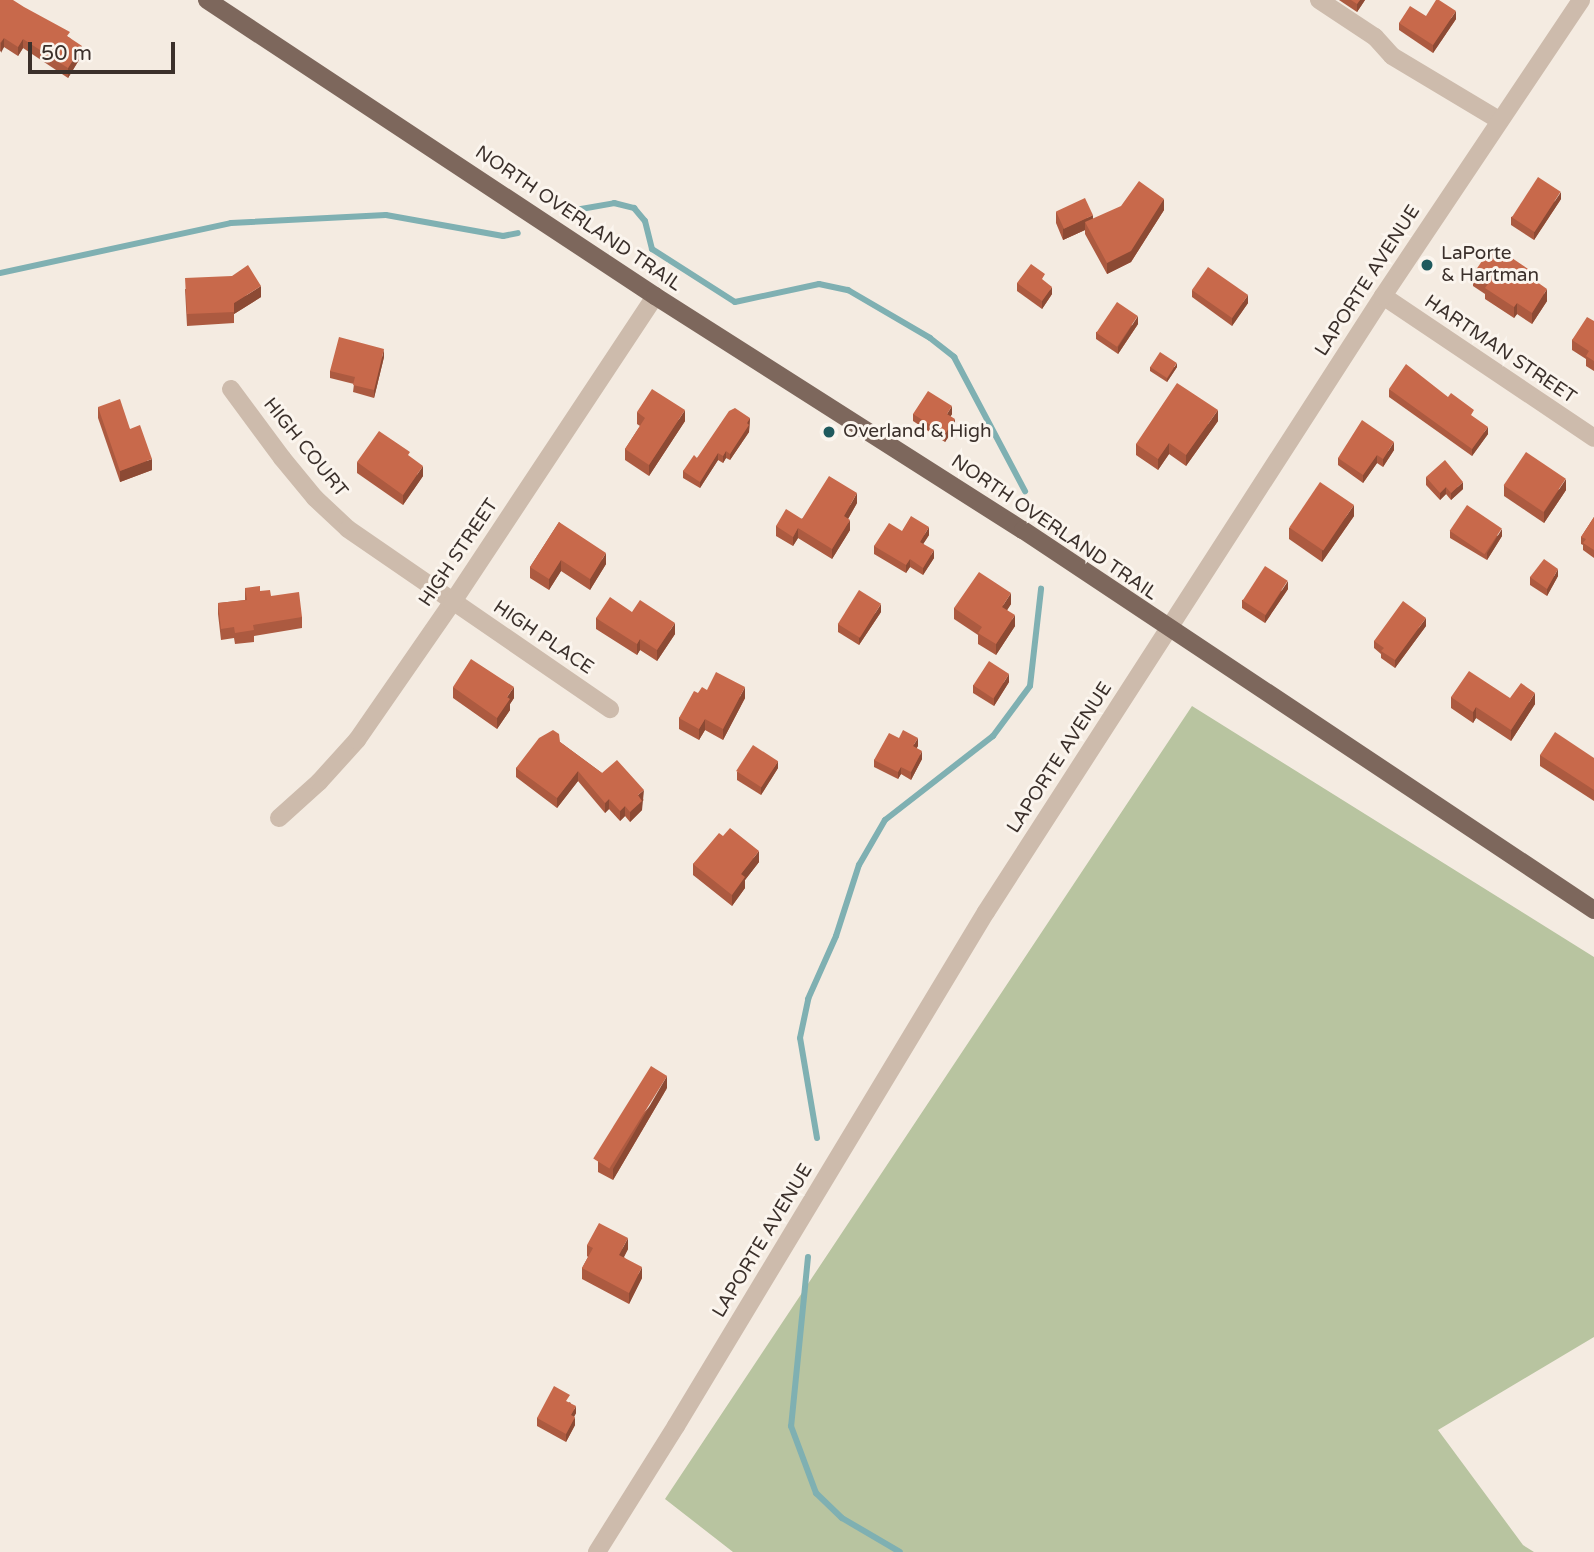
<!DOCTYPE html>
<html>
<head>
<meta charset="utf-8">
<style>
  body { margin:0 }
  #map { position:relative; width:1594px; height:1552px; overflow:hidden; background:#f4ebe1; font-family:"Varela Round",sans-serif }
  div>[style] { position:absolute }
  .green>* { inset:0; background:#b8c4a0 }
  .stream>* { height:6px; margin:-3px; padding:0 3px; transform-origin:3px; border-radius:3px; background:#7fb0b2 }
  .minor>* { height:18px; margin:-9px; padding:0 9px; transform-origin:9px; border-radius:9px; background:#cdbbac }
  .major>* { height:18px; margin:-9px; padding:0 9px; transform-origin:9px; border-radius:9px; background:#7d675c }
  .wall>* { inset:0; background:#ac5a40 }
  .shaded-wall>* { inset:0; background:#8c4a34 }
  .building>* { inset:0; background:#c8694b; transform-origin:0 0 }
  .dots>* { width:19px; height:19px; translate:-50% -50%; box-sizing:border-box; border:4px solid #fbf5ee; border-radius:50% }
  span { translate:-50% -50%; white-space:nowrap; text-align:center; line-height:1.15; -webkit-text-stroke:6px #fbf5ee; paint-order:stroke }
  .street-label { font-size:19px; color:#3b302b }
  .poi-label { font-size:19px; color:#3b302b }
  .left { translate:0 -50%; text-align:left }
  .scale { position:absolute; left:28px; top:42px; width:147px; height:32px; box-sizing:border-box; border:4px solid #3b302b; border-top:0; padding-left:9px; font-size:21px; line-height:24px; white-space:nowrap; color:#3b302b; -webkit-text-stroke:5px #fbf5ee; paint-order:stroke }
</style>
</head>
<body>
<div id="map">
  <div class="green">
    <i style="clip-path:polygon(1192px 706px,1594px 957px,1594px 1337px,1438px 1430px,1523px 1545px,1534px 1552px,733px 1552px,665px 1499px)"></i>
  </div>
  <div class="stream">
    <i style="left:581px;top:209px;width:34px;rotate:-10deg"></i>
    <i style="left:614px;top:203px;width:21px;rotate:14deg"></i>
    <i style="left:634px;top:208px;width:17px;rotate:50deg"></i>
    <i style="left:645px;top:221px;width:29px;rotate:76deg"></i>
    <i style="left:652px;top:249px;width:98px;rotate:32.6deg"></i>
    <i style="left:735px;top:302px;width:86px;rotate:-12.1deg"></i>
    <i style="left:819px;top:284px;width:30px;rotate:12deg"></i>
    <i style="left:848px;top:290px;width:95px;rotate:30.3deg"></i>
    <i style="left:930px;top:338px;width:31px;rotate:38deg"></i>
    <i style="left:954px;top:357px;width:152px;rotate:62.1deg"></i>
    <i style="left:0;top:273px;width:236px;rotate:-12.2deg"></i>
    <i style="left:231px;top:223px;width:155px;rotate:-3deg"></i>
    <i style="left:386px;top:215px;width:119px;rotate:10.2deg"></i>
    <i style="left:503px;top:236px;width:15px;rotate:-11deg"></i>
    <i style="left:817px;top:1138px;width:101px;rotate:-99.6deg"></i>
    <i style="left:800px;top:1038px;width:40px;rotate:-78deg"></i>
    <i style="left:808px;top:999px;width:69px;rotate:-66deg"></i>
    <i style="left:836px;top:936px;width:75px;rotate:-72.1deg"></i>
    <i style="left:859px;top:865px;width:52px;rotate:-60deg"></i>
    <i style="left:885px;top:820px;width:137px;rotate:-37.9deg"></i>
    <i style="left:993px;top:736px;width:62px;rotate:-53.5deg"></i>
    <i style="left:1030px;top:686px;width:98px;rotate:-83.5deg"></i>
    <i style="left:808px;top:1257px;width:170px;rotate:95.7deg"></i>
    <i style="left:791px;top:1426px;width:72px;rotate:69.5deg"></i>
    <i style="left:816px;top:1493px;width:36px;rotate:44deg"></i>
    <i style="left:842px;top:1518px;width:67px;rotate:30.4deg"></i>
  </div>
  <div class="minor">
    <i style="left:1319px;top:0;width:67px;rotate:33.5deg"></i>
    <i style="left:1375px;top:37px;width:25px;rotate:48deg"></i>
    <i style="left:1392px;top:56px;width:125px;rotate:30.9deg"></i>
    <i style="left:1383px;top:296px;width:254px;rotate:33.9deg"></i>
    <i style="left:231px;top:389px;width:86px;rotate:53.5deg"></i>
    <i style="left:282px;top:458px;width:52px;rotate:50.5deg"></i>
    <i style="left:315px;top:498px;width:45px;rotate:43.2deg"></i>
    <i style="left:348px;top:529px;width:318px;rotate:34.5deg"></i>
    <i style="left:279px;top:818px;width:54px;rotate:-42deg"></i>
    <i style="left:319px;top:782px;width:57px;rotate:-47.9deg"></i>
    <i style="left:357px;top:740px;width:167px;rotate:-55.3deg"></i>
    <i style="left:452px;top:603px;width:368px;rotate:-56.5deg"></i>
    <i style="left:597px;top:1552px;width:149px;rotate:-57.9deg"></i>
    <i style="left:676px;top:1426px;width:600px;rotate:-58.91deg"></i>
    <i style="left:986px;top:912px;width:733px;rotate:-57.2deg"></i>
    <i style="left:1383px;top:296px;width:356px;rotate:-56.2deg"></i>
  </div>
  <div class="major">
    <i style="left:207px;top:0;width:537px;rotate:33.45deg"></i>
    <i style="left:655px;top:296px;width:436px;rotate:32.5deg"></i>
    <i style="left:1023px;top:530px;width:686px;rotate:33.64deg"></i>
  </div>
  <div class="wall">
    <i style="clip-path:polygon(0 0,70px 38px,82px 55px,68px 78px,23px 48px,18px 56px,4px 47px,0 52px)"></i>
    <i style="clip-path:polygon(1339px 0,1365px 0,1357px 12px)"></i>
    <i style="clip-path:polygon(1426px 16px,1456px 19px,1433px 53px,1399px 30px,1399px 23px)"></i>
    <i style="clip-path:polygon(1561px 199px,1534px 240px,1511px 225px,1511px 217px)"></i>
    <i style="clip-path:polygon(1164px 210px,1131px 262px,1107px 274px,1085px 234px,1085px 230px,1063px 240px,1056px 223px,1056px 212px,1093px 219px)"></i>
    <i style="clip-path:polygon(1473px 274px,1540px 285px,1547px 301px,1532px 324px,1517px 314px,1514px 318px,1485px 299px,1485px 294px,1473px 286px)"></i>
    <i style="clip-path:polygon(1045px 282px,1052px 294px,1042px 309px,1017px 291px,1017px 283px)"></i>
    <i style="clip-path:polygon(185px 289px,261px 297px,234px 314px,234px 323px,187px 326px)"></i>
    <i style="clip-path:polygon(1192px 290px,1248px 303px,1232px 326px,1192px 297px)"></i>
    <i style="clip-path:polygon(1594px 321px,1594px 371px,1586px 366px,1586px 359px,1572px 350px,1572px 340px)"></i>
    <i style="clip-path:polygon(1138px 324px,1118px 354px,1096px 339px,1096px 332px)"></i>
    <i style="clip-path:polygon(384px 357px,374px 398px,353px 392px,354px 384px,330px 378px,330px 371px)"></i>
    <i style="clip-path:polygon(1150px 367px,1177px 367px,1167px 382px,1150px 371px)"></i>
    <i style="clip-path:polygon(1389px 389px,1488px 434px,1472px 456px,1389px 397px)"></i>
    <i style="clip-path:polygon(98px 407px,130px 429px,152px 470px,120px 482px,98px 418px)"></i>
    <i style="clip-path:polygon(637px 412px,685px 421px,649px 476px,625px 460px,625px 449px,640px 426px,637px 424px)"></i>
    <i style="clip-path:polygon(913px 414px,952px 414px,950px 417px,955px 427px,945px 442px,913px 421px)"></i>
    <i style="clip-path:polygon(750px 418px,749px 432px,730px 460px,726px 458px,723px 463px,718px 460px,700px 488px,683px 478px,683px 471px,697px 458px)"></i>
    <i style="clip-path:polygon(1218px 421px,1186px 466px,1169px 454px,1158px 470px,1136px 455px,1136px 444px)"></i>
    <i style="clip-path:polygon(1394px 450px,1383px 467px,1377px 463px,1363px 483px,1338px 465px,1338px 458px)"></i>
    <i style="clip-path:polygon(357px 462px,423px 476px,403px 505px,357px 473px)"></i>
    <i style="clip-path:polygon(1426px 477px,1463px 489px,1451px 500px,1446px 494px,1440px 500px,1426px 485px)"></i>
    <i style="clip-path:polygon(1504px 485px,1566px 490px,1544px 523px,1504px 496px)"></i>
    <i style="clip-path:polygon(857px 503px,848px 519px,850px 530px,832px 559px,798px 538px,793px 546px,776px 536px,776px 526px)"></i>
    <i style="clip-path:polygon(1354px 516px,1322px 562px,1289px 539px,1289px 528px)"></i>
    <i style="clip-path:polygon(1594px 517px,1594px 558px,1583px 550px,1583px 545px,1581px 544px,1581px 537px)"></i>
    <i style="clip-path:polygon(559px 522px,606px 564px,590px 590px,561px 571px,549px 590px,530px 578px,530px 567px)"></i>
    <i style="clip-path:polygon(902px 531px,929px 535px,923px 544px,934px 558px,923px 575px,910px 567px,906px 573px,874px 554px,874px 546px)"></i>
    <i style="clip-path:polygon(1450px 531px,1502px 536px,1487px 560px,1450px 538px)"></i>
    <i style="clip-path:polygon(1558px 576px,1547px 596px,1530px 585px,1530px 577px)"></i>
    <i style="clip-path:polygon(245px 588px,260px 591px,271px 596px,302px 617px,302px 628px,254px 636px,254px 642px,235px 644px,234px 638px,221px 640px,218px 614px,218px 603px,245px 600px)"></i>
    <i style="clip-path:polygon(1288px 589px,1265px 623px,1242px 608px,1242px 600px)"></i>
    <i style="clip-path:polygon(1011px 604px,1007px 610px,1015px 626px,996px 655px,978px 644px,978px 635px,954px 619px,954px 608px)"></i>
    <i style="clip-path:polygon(632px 612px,675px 634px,657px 661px,640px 650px,637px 655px,596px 629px,596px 618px)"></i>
    <i style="clip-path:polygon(881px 612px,859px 645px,838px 632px,838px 624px)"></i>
    <i style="clip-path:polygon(1426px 626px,1395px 668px,1381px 658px,1381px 654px,1374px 648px,1374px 641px)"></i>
    <i style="clip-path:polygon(1009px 682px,994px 706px,973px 693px,973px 685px)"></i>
    <i style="clip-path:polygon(453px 687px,514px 698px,510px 704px,510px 710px,497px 729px,453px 698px)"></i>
    <i style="clip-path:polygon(707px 690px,745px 698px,723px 740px,705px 730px,699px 740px,679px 729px,679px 718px,698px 693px)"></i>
    <i style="clip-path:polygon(1451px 697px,1510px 698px,1535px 704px,1511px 741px,1476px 718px,1473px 723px,1451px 708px)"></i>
    <i style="clip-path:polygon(899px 738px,918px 746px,916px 748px,922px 759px,911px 780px,901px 774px,898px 779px,874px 767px,874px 760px)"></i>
    <i style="clip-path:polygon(560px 742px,602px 773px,644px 800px,642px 801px,642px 810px,630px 822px,625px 816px,620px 821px,609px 809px,605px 813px,578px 781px,557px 808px,516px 777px,516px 768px)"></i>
    <i style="clip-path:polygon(1540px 755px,1594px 758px,1594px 801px,1540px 766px)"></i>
    <i style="clip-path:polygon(778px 768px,761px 795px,737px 780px,737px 772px)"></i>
    <i style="clip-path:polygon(723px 836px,759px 862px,745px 880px,745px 888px,732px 906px,693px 875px,693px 864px)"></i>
    <i style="clip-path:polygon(667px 1088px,613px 1180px,598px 1172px,598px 1161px)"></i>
    <i style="clip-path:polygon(587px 1245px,628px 1249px,624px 1257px,642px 1278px,629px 1304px,582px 1279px,582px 1268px,588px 1257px,587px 1256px)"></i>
    <i style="clip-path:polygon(570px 1402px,576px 1413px,574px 1417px,575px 1425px,566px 1442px,537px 1426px,537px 1418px)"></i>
  </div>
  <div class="shaded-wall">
    <i style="clip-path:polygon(1360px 0,1365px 0,1357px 12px,1357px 4px)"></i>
    <i style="clip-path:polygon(1456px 11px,1456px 19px,1433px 53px,1433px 45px)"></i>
    <i style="clip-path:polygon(4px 38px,4px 47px,1px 53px,1px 43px)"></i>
    <i style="clip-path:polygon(23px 39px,23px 48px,18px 56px,18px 47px)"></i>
    <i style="clip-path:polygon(82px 46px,82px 55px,68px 78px,68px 68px)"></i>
    <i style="clip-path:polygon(1561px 192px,1561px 199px,1534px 240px,1534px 232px)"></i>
    <i style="clip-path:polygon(1164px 199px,1164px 210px,1131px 262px,1107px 274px,1107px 263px)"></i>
    <i style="clip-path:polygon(1093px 215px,1093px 226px,1085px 222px,1085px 230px,1063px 240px,1063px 229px)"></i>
    <i style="clip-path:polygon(261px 286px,261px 297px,234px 314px,234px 303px)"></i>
    <i style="clip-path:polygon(1052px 287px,1052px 294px,1042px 309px,1042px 301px)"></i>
    <i style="clip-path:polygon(1547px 289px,1547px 301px,1532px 324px,1532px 313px)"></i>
    <i style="clip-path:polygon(1248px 295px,1248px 303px,1232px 326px,1232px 318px)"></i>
    <i style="clip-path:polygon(1517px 303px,1517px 314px,1514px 318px,1514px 307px)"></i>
    <i style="clip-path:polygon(1138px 316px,1138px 324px,1118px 354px,1118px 347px)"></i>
    <i style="clip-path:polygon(384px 349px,384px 357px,374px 398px,374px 390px)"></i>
    <i style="clip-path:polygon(1177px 363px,1177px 367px,1167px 382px,1167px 379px)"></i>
    <i style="clip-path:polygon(952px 406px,952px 414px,947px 422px,947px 414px)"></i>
    <i style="clip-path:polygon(685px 410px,685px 421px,649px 476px,649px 465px)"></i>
    <i style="clip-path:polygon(1218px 410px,1218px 421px,1186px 466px,1186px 455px)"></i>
    <i style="clip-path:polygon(750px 418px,749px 432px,730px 460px,730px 454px)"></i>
    <i style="clip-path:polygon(955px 419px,955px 427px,945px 442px,945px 434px)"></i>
    <i style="clip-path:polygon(1488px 427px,1488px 434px,1472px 456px,1472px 449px)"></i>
    <i style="clip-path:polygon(1394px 442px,1394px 450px,1383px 467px,1383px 459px)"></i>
    <i style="clip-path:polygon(1169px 443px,1169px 454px,1158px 470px,1158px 459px)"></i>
    <i style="clip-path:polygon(726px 451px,726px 458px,723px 463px,723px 456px)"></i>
    <i style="clip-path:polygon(718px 453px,718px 460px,700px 488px,700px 482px)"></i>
    <i style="clip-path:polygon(1377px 455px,1377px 463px,1363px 483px,1363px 475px)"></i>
    <i style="clip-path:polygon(152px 459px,152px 470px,120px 482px,120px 471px)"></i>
    <i style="clip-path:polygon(423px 466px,423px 476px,403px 505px,403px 495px)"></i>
    <i style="clip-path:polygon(1566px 479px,1566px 490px,1544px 523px,1544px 512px)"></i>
    <i style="clip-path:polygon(1463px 482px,1463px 489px,1451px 500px,1451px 493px)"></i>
    <i style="clip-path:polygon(1446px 487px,1446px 494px,1440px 500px,1440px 493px)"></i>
    <i style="clip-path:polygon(857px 493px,857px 503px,844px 526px,844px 516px)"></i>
    <i style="clip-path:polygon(1354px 505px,1354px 516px,1322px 562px,1322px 551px)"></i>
    <i style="clip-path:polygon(850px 520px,850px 530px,832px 559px,832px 549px)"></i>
    <i style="clip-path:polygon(929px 527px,929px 535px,920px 549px,920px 542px)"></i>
    <i style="clip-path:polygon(798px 528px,798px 538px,793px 546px,793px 537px)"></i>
    <i style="clip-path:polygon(1502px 529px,1502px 536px,1487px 560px,1487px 553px)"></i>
    <i style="clip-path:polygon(934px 550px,934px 558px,923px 575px,923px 568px)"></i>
    <i style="clip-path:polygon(606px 553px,606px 564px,590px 590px,590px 579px)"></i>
    <i style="clip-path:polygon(910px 559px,910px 567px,906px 573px,906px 565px)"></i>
    <i style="clip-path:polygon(561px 560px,561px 571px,549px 590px,549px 579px)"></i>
    <i style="clip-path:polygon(1558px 569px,1558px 576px,1547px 596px,1547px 589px)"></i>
    <i style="clip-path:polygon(1288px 581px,1288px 589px,1265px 623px,1265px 616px)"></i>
    <i style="clip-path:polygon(1011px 593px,1011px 604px,1002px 618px,1002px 607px)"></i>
    <i style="clip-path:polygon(881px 604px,881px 612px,859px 645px,859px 638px)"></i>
    <i style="clip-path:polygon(1015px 615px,1015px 626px,996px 655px,996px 644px)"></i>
    <i style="clip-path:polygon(1426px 618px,1426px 626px,1395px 668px,1395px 660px)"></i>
    <i style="clip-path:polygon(675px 623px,675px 634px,657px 661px,657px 650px)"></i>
    <i style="clip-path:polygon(640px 639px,640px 650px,637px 655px,637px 644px)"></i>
    <i style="clip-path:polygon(1009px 674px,1009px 682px,994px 706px,994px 698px)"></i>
    <i style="clip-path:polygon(514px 687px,514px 698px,510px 704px,510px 710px,497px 729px,497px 718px,507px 697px)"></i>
    <i style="clip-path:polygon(745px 687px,745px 698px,723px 740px,723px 729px)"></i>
    <i style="clip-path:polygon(1535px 693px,1535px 704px,1511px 741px,1511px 730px)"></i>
    <i style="clip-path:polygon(1476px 707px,1476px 718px,1473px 723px,1473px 712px)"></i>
    <i style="clip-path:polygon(705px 719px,705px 730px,699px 740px,699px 729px)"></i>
    <i style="clip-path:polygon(918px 738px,918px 746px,913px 754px,913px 746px)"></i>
    <i style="clip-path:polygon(922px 751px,922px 759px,911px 780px,911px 772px)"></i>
    <i style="clip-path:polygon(778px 761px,778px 768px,761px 795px,761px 787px)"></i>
    <i style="clip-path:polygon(901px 767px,901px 774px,898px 779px,898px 772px)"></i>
    <i style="clip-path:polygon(578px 771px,578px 781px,557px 808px,557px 798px)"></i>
    <i style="clip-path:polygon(644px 790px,642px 810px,630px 822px,630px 812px,638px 795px)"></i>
    <i style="clip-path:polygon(609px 799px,609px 809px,605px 813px,605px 803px)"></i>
    <i style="clip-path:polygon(625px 806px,625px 816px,620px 821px,620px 811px)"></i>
    <i style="clip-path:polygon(759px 851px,759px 862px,745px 880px,745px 888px,732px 906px,732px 895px,741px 874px)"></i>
    <i style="clip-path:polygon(667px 1076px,667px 1088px,613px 1180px,613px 1169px)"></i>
    <i style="clip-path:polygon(628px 1238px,628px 1249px,619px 1266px,619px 1255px)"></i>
    <i style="clip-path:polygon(642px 1267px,642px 1278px,629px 1304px,629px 1293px)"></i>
    <i style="clip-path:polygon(576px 1406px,576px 1413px,571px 1422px,571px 1415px)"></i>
    <i style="clip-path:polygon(575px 1417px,575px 1425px,566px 1442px,566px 1434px)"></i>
  </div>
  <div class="building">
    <i style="clip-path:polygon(0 0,13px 0,24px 7px,70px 32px,67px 36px,82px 46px,68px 68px,23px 39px,18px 47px,4px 38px,0 43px)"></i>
    <i style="clip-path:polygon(1351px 0,1360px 0,1357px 4px)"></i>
    <i style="clip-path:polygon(1436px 0,1439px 0,1456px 11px,1433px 45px,1399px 23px,1410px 6px,1426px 16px)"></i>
    <i style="left:1538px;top:177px;width:27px;height:48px;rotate:33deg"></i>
    <i style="clip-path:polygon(1139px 181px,1164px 199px,1131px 251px,1107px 263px,1085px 222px,1121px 206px)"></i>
    <i style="left:1085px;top:198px;width:19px;height:32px;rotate:65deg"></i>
    <i style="clip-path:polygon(1489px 251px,1500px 258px,1503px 252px,1540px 277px,1537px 282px,1547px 289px,1532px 313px,1517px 303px,1514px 307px,1485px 288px,1488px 284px,1473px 274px)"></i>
    <i style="clip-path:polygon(1031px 264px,1045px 274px,1042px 279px,1052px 287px,1042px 301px,1017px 283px)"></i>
    <i style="clip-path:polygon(248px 265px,261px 286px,234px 303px,234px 312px,187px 314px,185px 278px,232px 276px)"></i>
    <i style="left:1208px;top:267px;width:49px;height:28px;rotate:35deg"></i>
    <i style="left:1117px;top:302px;width:25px;height:37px;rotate:34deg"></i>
    <i style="clip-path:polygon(1587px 317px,1594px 321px,1594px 361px,1586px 356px,1589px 351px,1572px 340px)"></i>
    <i style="clip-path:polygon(339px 337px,384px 349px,374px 390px,353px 385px,355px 377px,330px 371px)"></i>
    <i style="left:1160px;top:352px;width:20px;height:18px;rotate:33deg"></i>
    <i style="clip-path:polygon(1406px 364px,1448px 397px,1451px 393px,1474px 410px,1471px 415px,1488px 427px,1472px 449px,1389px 389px)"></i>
    <i style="clip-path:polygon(1177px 383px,1218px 410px,1186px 455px,1169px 443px,1158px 459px,1136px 444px)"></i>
    <i style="clip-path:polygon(652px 389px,685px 410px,649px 465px,625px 449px,645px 418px,637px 412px)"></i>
    <i style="clip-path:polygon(928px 391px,952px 406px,947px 414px,955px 419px,945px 434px,913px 414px)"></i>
    <i style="clip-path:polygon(120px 399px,130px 429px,140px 425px,152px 459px,120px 471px,98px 407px)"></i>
    <i style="clip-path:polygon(735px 408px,750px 418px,747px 423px,749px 425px,730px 454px,726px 451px,723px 456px,718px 453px,700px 482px,683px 471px,694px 455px,697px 458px,729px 411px)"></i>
    <i style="clip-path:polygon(1362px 420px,1394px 442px,1383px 459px,1377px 455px,1363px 475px,1338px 458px)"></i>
    <i style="clip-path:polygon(379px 431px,410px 452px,408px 455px,423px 466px,403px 495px,357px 462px)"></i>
    <i style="left:1526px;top:452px;width:48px;height:40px;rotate:34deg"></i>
    <i style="clip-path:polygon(1445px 460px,1463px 482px,1451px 493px,1446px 487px,1440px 493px,1426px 477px)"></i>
    <i style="clip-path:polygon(829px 476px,857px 493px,844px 516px,850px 520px,832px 549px,798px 528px,793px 537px,776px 526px,786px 509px,802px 519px)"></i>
    <i style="left:1320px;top:482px;width:41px;height:55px;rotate:34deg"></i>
    <i style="left:1467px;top:505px;width:42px;height:31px;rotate:34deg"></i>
    <i style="clip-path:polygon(911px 516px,929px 527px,920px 542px,934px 550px,923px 568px,910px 559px,906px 565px,874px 546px,889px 523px,902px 531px)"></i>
    <i style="clip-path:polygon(1594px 517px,1594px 550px,1583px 543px,1586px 539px,1581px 537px)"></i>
    <i style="clip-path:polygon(559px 522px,606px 553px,590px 579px,561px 560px,549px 579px,530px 567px)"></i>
    <i style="clip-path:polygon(1544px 559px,1558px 569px,1547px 589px,1530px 577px)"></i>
    <i style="left:1265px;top:566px;width:27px;height:41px;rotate:33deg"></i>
    <i style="clip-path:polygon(979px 572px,1011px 593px,1002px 607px,1015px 615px,996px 644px,978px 633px,982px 627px,954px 608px)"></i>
    <i style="clip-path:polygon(260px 586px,260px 591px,270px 590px,271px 596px,299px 592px,302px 617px,253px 625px,254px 630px,235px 633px,234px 627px,221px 629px,218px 603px,247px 600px,245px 588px)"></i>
    <i style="left:859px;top:590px;width:26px;height:40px;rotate:32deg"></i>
    <i style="clip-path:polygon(610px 597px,632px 612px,640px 600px,675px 623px,657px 650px,640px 639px,637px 644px,596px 618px)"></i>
    <i style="clip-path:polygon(1403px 601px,1426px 618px,1395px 660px,1381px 651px,1384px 648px,1374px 641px)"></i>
    <i style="clip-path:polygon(471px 659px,514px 687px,507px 697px,510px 699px,497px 718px,453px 687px)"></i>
    <i style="left:989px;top:661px;width:24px;height:29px;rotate:33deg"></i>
    <i style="clip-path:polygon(1469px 671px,1510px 698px,1521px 683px,1535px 693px,1511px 730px,1476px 707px,1473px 712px,1451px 697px)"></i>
    <i style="clip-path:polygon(716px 672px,745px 687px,723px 729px,705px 719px,699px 729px,679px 718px,694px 691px,698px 693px,702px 687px,707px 690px)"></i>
    <i style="clip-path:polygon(553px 730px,559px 734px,560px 742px,602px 773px,617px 760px,644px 790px,638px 795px,642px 801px,630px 812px,625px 806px,620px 811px,609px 799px,605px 803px,578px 771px,557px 798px,516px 768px,539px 738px)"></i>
    <i style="clip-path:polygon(903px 730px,918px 738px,913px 746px,922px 751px,911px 772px,901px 767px,898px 772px,874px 760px,889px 733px,899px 738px)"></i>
    <i style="clip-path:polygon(1555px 732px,1594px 758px,1594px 790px,1540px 755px)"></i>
    <i style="left:753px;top:745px;width:30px;height:31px;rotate:33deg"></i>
    <i style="clip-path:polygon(730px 828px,759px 851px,741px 874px,745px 877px,732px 895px,693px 864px,719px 833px,723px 836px)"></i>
    <i style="left:651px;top:1066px;width:19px;height:109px;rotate:32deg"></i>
    <i style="clip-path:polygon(599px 1223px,628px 1238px,619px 1255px,642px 1267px,629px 1293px,582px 1268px,593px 1248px,587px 1245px)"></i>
    <i style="clip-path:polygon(554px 1386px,570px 1395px,566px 1401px,576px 1406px,571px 1415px,575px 1417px,566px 1434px,537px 1418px)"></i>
  </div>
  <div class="dots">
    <i style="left:1427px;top:265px;background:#1f5a5e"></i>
    <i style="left:829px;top:432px;background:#1f5a5e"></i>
  </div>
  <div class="street-label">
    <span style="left:578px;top:219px;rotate:34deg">NORTH OVERLAND TRAIL</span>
    <span style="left:1368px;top:281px;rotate:-57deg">LAPORTE AVENUE</span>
    <span style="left:1500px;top:350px;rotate:34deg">HARTMAN STREET</span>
    <span style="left:305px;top:448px;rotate:51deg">HIGH COURT</span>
    <span style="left:1054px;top:528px;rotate:34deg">NORTH OVERLAND TRAIL</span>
    <span style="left:459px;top:553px;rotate:-56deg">HIGH STREET</span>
    <span style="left:543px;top:638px;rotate:34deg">HIGH PLACE</span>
    <span style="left:1060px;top:758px;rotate:-57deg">LAPORTE AVENUE</span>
    <span style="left:763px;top:1241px;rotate:-59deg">LAPORTE AVENUE</span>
  </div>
  <div class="poi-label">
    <span class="left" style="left:1441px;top:265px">LaPorte<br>&amp; Hartman</span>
    <span class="left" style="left:843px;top:432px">Overland &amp; High</span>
  </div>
  <div class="scale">50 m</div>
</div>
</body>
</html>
